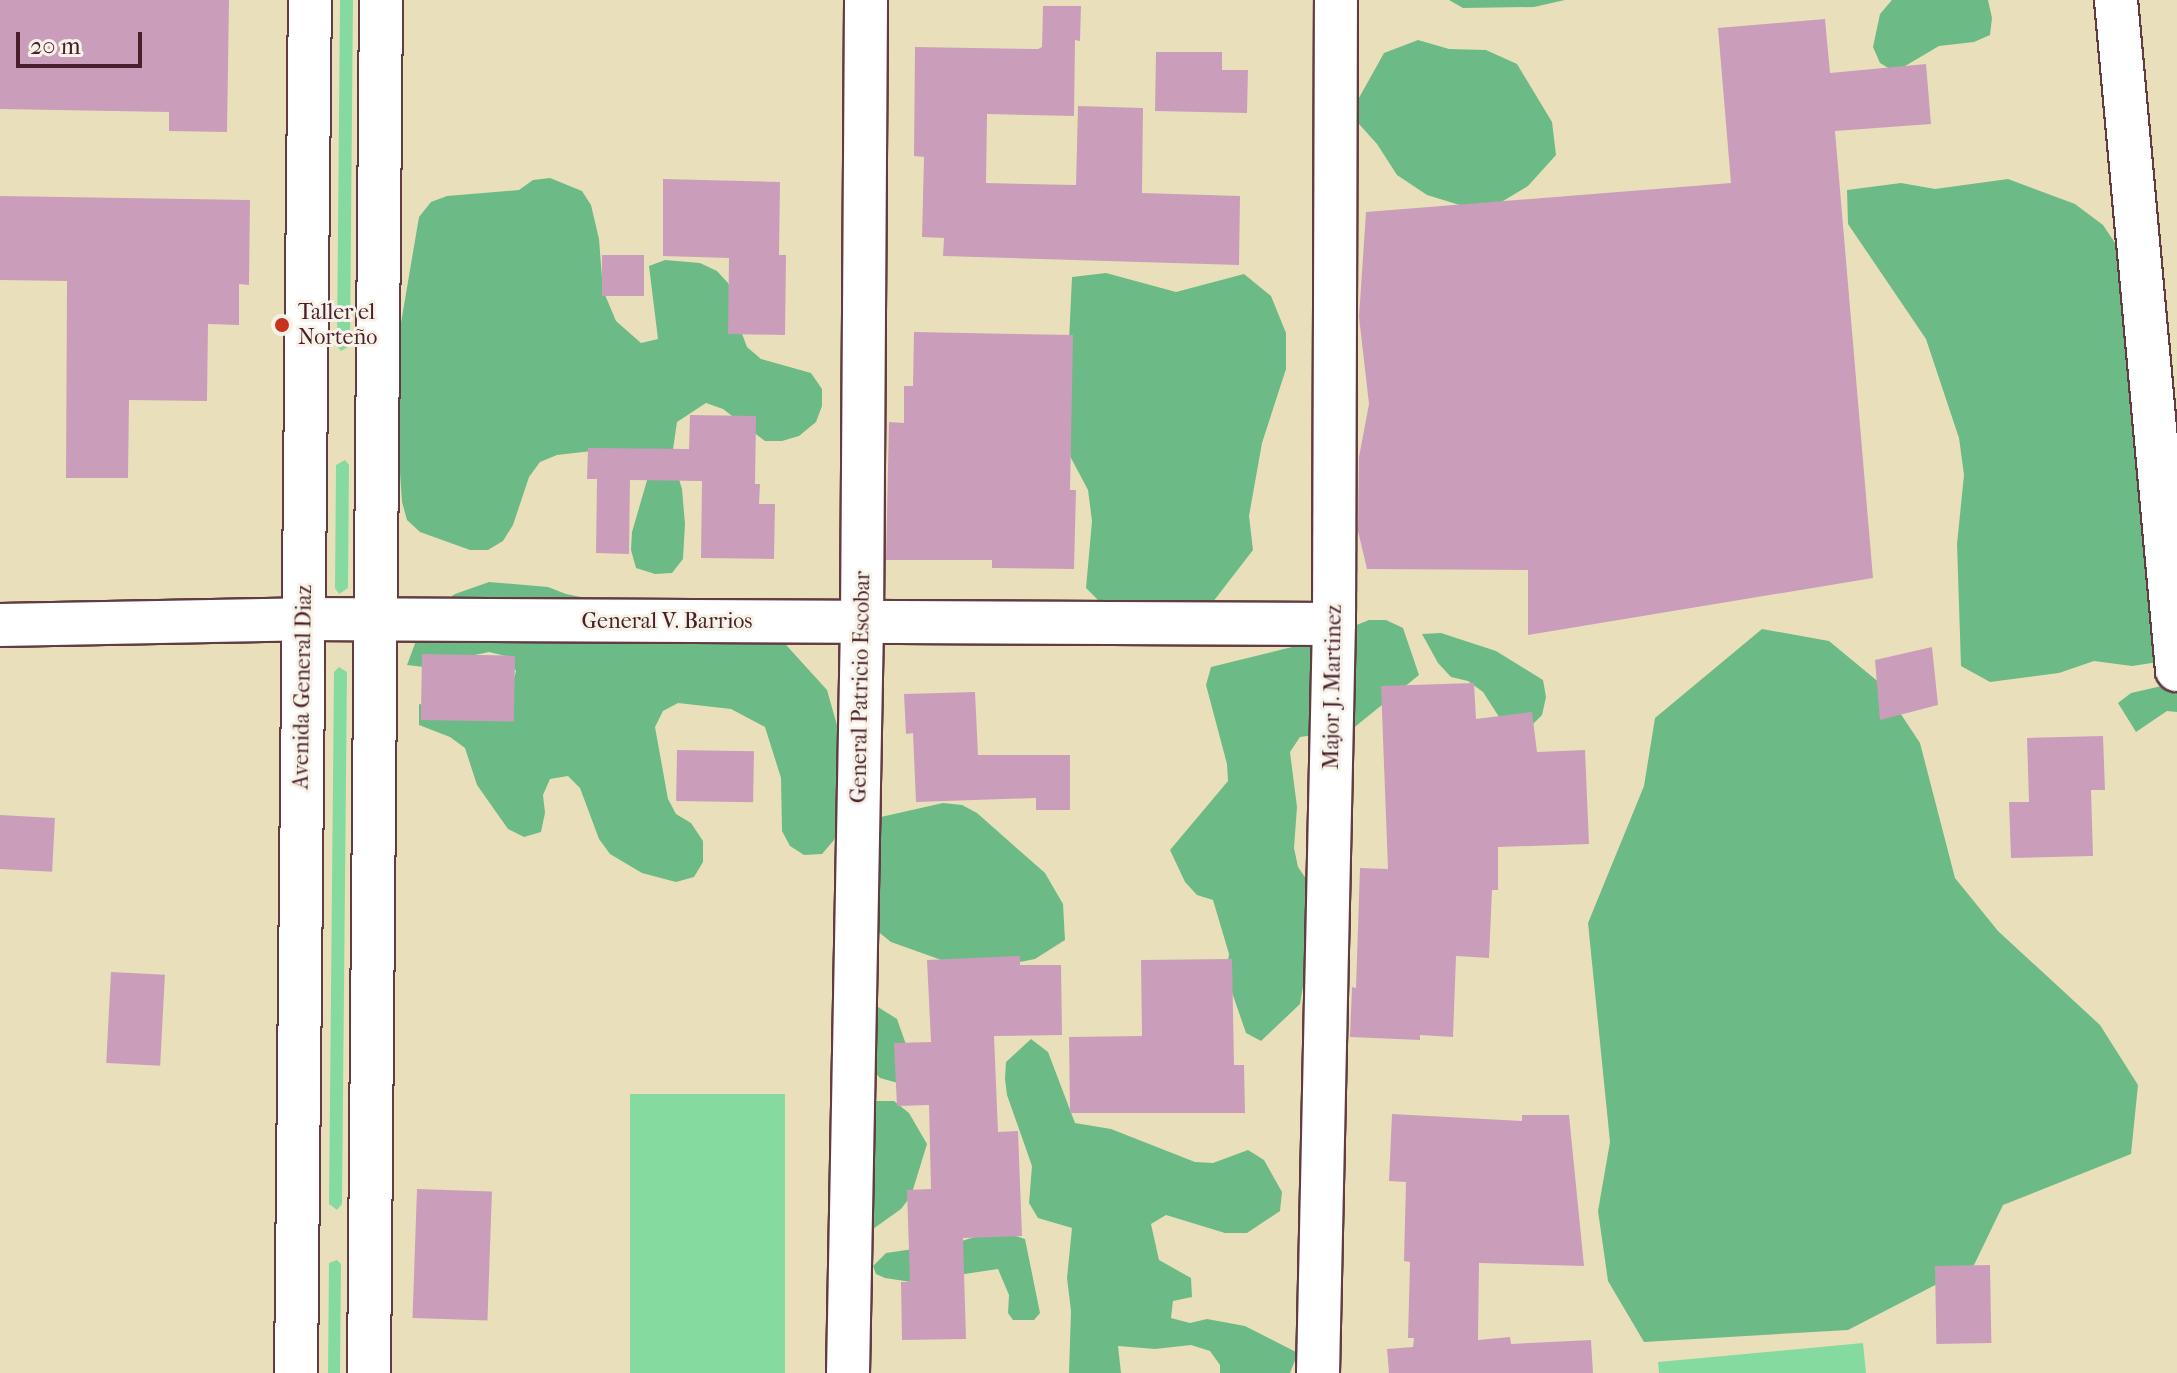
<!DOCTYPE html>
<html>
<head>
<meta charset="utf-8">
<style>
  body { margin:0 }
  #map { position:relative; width:2177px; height:1373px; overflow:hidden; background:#e9e0bb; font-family:"IM FELL French Canon",serif }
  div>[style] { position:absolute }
  .green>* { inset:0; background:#85db9f; transform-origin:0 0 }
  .forest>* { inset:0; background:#6cbb86 }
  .building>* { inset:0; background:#ca9eba; transform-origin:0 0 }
  .roads { filter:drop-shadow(2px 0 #623c41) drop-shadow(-2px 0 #623c41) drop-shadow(0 2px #623c41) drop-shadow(0 -2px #623c41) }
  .street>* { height:42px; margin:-21px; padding:0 21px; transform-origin:21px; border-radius:21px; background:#fff }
  .dots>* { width:22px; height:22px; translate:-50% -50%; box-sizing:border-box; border:4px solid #f7f3e8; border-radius:50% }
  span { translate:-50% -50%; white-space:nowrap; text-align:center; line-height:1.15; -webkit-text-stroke:6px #f7f3e8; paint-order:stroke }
  .poi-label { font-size:22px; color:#4a1f2b }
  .left { translate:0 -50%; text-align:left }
  .street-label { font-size:22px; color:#4a1f2b }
  .scale { position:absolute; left:16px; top:32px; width:126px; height:36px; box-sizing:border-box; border:4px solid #4a1f2b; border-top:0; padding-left:10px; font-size:24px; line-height:28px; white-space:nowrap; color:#4a1f2b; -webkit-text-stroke:6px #f7f3e8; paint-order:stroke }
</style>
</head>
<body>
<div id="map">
  <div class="green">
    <i style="clip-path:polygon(340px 0,353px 0,350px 346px,341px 351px,337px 346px)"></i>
    <i style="clip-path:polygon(345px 460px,349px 465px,348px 588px,339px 594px,335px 588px,336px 465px)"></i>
    <i style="clip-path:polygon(339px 667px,347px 672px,342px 1204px,337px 1210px,329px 1204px,334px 672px)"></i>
    <i style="left:630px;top:1094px;width:155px;height:279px"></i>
    <i style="clip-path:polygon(337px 1260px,341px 1264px,340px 1373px,328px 1373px,329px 1263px)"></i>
    <i style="clip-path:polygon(1863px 1343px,1866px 1373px,1659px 1373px,1658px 1362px)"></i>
  </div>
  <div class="forest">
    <i style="clip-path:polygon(1449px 0,1565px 0,1534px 7px,1463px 8px)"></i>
    <i style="clip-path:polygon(1892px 0,1988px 0,1992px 18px,1990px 35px,1974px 42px,1939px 46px,1895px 72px,1880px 63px,1873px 47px,1880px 14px)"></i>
    <i style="clip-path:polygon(1418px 40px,1449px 49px,1486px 50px,1517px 64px,1552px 122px,1556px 155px,1528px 186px,1498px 204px,1463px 206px,1427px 195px,1397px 175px,1377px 144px,1350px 114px,1384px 53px)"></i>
    <i style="clip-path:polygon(550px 178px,582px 191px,591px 205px,599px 239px,603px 290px,616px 321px,641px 343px,658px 339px,649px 266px,665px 260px,700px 263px,717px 271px,728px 283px,741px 313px,741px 331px,747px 347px,761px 359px,811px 373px,822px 389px,822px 406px,816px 422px,799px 436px,782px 441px,765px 441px,723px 409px,706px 403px,677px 422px,672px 456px,682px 489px,685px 524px,683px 559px,672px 573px,655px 574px,636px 568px,631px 550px,632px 532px,648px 477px,592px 451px,557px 455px,540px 462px,529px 477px,513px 525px,503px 541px,488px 550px,470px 550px,420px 532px,407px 520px,402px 502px,393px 370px,419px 217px,431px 202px,447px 196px,519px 190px,533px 180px)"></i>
    <i style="clip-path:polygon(2008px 179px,2075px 204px,2103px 225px,2144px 286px,2165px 661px,2132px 666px,2094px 661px,2059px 673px,1990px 682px,1961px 666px,1957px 544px,1964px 475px,1959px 438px,1926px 339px,1848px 224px,1847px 190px,1901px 183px,1935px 189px)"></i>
    <i style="clip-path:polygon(1106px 273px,1176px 292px,1244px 274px,1271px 296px,1286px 333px,1286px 369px,1262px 443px,1249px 516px,1253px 550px,1209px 607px,1109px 611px,1086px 588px,1092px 521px,1088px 490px,1071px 458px,1065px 426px,1072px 277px)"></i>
    <i style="clip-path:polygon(489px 582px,548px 587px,566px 594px,778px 636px,827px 690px,848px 764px,843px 823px,834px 840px,822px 854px,804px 855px,790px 846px,782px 831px,781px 778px,765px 727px,731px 709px,678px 703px,663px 711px,655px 727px,668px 799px,676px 814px,691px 823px,703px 841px,703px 862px,694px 877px,676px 882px,642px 873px,610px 854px,599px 839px,580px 788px,568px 776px,550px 779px,543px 795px,545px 813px,541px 832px,524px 837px,508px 829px,477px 785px,465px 748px,450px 737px,419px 725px,419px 704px,439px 708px,507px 705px,516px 671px,506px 656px,489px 652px,456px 659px,441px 669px,407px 665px,426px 614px,455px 594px)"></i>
    <i style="clip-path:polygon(1369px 620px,1386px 620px,1403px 628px,1419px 675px,1351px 730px,1300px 737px,1290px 752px,1297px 807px,1294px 848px,1298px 867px,1309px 883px,1311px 919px,1304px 952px,1306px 969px,1300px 1004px,1261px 1041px,1246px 1033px,1226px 975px,1229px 954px,1213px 900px,1197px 895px,1185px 882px,1170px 850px,1228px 781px,1227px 764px,1206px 685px,1211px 667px,1316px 641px)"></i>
    <i style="clip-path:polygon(1762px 629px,1829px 641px,1881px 684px,1920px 743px,1955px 878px,1998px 931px,2100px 1025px,2138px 1085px,2131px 1154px,2003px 1205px,1974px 1265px,1848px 1330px,1644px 1342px,1608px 1281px,1598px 1211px,1610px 1142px,1588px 923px,1644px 786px,1655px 718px)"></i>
    <i style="clip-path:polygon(1441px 633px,1496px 651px,1543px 680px,1546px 697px,1542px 715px,1530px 727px,1501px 720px,1483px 692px,1468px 681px,1451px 677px,1438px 663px,1422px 634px)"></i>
    <i style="clip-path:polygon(2177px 673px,2177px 712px,2167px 711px,2136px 732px,2118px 703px,2131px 693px,2166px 685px)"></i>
    <i style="clip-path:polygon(943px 803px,962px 805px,977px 813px,1045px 873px,1063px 904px,1065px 940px,1035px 959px,980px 970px,961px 967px,891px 942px,876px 930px,863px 821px)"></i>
    <i style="clip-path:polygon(867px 1000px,897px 1019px,909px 1053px,898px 1083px,880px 1078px,866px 1063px)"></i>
    <i style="clip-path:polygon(1031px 1039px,1048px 1052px,1075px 1123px,1111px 1129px,1195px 1162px,1213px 1163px,1248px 1150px,1264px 1160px,1282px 1192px,1280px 1211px,1247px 1233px,1225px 1233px,1166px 1215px,1151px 1224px,1159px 1260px,1191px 1278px,1192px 1297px,1173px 1301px,1171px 1318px,1190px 1323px,1207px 1319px,1245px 1326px,1298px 1353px,1290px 1373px,1220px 1373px,1220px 1365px,1210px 1351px,1191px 1345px,1155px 1349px,1118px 1346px,1121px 1373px,1069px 1373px,1071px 1311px,1067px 1278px,1072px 1228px,1038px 1218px,1029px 1203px,1032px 1166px,1007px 1095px,1005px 1079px,1006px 1062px)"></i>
    <i style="clip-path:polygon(877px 1101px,894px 1101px,909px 1113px,927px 1144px,911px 1196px,901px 1209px,873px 1229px,857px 1223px,860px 1111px)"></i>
    <i style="clip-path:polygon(998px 1230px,1025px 1239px,1040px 1313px,1034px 1320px,1013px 1320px,1008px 1313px,1009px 1295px,998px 1269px,911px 1282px,885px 1278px,876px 1274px,873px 1266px,886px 1253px,955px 1243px)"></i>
  </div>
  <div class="building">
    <i style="clip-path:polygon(0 0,229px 0,227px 132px,169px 131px,169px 112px,0 109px)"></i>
    <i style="clip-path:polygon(1043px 6px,1081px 6px,1080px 41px,1075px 40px,1074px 116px,987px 114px,986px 183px,1076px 185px,1078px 106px,1143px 108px,1142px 193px,1240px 196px,1239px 265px,943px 256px,944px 238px,922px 237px,924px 157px,914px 156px,915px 47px,1038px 49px,1042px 47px)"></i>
    <i style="clip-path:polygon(1825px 19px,1830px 73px,1926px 64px,1931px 124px,1835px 131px,1873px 578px,1528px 635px,1528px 570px,1367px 569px,1358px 531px,1359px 457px,1369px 404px,1359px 317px,1366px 212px,1731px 183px,1718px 28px)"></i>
    <i style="clip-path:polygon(1156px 52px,1222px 52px,1222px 70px,1248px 70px,1247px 113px,1155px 111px)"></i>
    <i style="clip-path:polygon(663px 179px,780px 182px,779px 255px,786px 255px,785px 335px,728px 334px,729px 258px,663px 256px)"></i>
    <i style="clip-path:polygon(0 196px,250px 200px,249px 285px,239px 284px,239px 325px,208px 324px,207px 401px,129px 400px,128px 478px,66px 478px,67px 281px,0 280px)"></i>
    <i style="left:602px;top:255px;width:42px;height:41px"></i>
    <i style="clip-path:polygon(914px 332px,1073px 335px,1070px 490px,1076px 490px,1074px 569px,992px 568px,992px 560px,886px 560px,889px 422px,904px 423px,904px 386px,913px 386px)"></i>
    <i style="clip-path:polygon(690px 415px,756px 416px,755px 484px,760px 484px,759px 504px,775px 504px,774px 559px,701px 558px,702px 481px,630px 480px,629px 554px,596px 553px,597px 479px,587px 479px,588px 448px,689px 449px)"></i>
    <i style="clip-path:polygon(1932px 647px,1938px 705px,1880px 720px,1875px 660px)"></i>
    <i style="left:422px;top:654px;width:93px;height:66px;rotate:1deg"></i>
    <i style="clip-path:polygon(1474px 683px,1476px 719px,1532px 712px,1537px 752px,1585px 750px,1589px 844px,1498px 847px,1498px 890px,1492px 890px,1489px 958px,1456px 956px,1453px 1037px,1420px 1035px,1420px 1040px,1350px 1037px,1352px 987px,1356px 988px,1360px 868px,1388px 869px,1381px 686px)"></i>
    <i style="clip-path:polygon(975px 692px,978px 755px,1070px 755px,1070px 810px,1036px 810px,1036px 798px,916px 802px,913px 733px,906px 734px,904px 694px)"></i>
    <i style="clip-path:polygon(2103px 736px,2105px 790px,2091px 790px,2093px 856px,2011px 858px,2009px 802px,2029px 802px,2027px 738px)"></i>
    <i style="left:677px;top:750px;width:77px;height:51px;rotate:1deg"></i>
    <i style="left:0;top:815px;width:55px;height:54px;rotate:3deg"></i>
    <i style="clip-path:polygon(1020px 956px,1020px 965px,1061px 965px,1062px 1035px,994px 1036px,998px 1132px,1018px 1131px,1022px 1236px,963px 1238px,966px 1339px,902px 1340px,901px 1282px,910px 1282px,907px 1190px,931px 1189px,929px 1105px,897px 1106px,894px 1043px,931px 1042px,927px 960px)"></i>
    <i style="clip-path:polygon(1232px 959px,1234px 1065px,1244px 1065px,1245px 1113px,1070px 1113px,1069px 1037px,1142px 1036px,1141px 960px)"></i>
    <i style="left:111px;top:972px;width:54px;height:91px;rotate:3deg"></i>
    <i style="clip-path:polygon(1392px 1114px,1522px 1121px,1522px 1115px,1569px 1115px,1584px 1266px,1479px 1263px,1478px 1340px,1510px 1337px,1511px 1344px,1591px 1340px,1593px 1373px,1389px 1373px,1387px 1349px,1413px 1347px,1414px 1338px,1408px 1338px,1410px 1262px,1404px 1261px,1406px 1182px,1389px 1181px)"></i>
    <i style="left:417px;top:1189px;width:75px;height:129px;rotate:2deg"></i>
    <i style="left:1990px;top:1265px;width:78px;height:55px;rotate:89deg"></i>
  </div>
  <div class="roads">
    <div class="street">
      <i style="left:2116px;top:0;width:673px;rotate:84.8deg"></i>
      <i style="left:0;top:625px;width:304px;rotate:-1.1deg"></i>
      <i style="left:304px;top:619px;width:1030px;rotate:0.28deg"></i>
      <i style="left:296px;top:1373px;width:1373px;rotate:-89.42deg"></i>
      <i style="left:369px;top:1373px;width:1373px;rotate:-89.5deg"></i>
      <i style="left:848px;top:1373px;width:750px;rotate:-88.93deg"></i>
      <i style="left:862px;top:623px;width:623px;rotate:-89.63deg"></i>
      <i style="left:1318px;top:1373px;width:749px;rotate:-88.78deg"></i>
      <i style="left:1334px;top:624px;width:624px;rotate:-89.82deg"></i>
    </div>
  </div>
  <div class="dots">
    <i style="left:282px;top:325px;background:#c8321e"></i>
  </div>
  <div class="poi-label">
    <span class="left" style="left:298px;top:325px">Taller el<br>Norteño</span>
  </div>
  <div class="street-label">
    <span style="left:667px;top:622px">General V. Barrios</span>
    <span style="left:303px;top:687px;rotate:-89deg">Avenida General Diaz</span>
    <span style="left:861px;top:687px;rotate:-89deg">General Patricio Escobar</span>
    <span style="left:1333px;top:687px;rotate:-89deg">Major J. Martinez</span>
  </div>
  <div class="scale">20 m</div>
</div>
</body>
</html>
